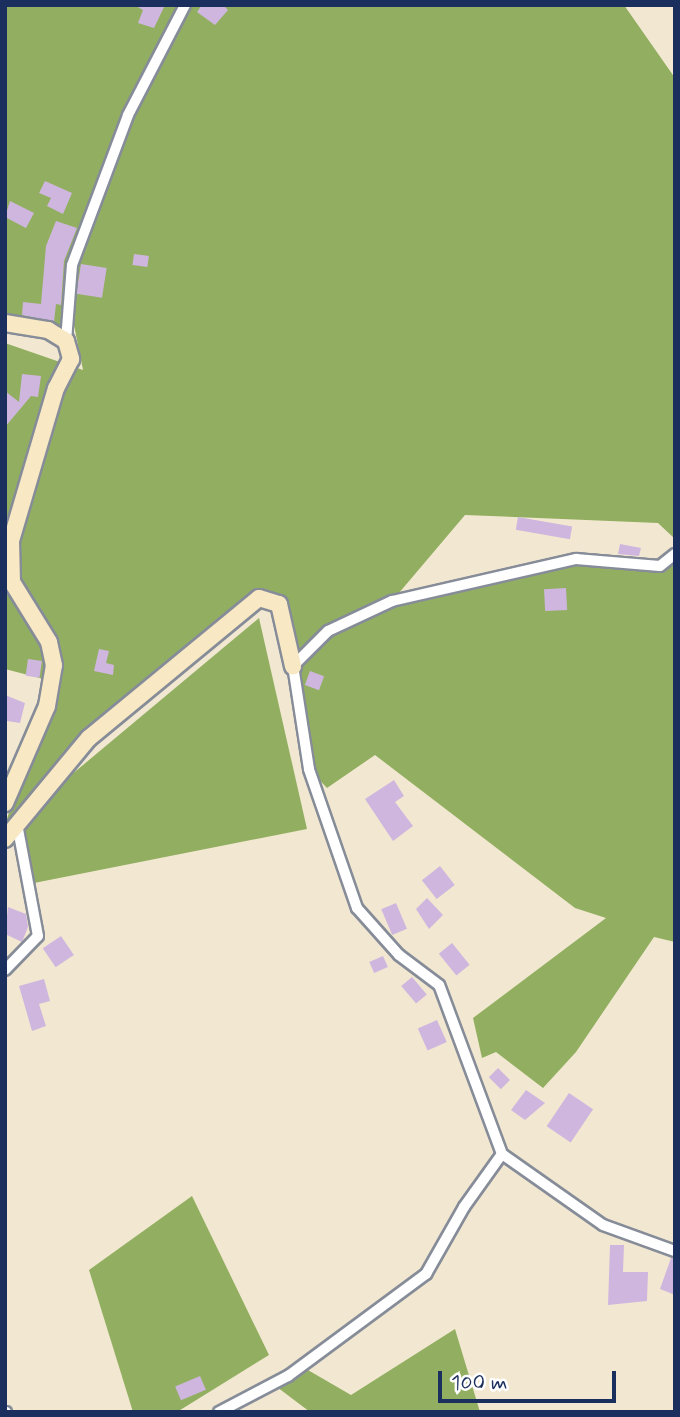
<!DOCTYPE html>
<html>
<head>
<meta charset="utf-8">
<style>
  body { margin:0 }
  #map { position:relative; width:680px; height:1417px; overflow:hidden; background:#f2e8d1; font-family:Mynerve,sans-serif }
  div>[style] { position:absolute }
  .forest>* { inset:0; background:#92af61 }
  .building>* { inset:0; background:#cfb6de; transform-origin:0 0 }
  .roads { filter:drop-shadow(2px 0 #868c98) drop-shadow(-2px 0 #868c98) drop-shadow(0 2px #868c98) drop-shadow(0 -2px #868c98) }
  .street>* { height:10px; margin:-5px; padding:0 5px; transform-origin:5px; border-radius:5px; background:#fff }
  .secondary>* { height:16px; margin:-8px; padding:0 8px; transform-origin:8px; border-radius:8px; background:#f8e8c3 }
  span { translate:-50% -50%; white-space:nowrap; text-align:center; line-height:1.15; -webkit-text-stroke:5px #fff; paint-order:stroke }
  .frame { position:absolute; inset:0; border:7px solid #1b2f5e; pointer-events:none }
  .scale { position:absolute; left:438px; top:1371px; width:178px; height:32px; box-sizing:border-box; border:4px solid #1b2f5e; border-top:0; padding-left:9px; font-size:21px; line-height:24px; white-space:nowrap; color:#1b2f5e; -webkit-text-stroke:5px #fff; paint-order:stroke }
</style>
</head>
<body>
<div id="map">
  <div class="forest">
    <i style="clip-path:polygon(5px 5px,624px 5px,675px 78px,675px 539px,658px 523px,465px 515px,393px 600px,576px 559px,660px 566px,675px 554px,675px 942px,654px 937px,576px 1052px,543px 1088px,496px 1052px,482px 1058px,473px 1018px,606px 918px,575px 908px,375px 755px,327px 788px,309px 769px,293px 666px,317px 641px,290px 655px,279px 604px,259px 598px,131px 701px,5px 825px,51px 681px,5px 669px,5px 343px,83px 370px,73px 320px,66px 341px,5px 328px)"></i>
    <i style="clip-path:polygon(259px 618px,307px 829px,29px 884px,16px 821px)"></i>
    <i style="clip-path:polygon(192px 1196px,269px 1355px,177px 1412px,133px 1412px,89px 1270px)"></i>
    <i style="clip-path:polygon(455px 1329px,480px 1412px,310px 1412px,273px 1384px,301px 1366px,351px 1395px)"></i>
  </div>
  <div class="building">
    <i style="clip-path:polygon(134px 5px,165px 5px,154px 28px,138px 23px,143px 10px)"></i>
    <i style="clip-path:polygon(202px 5px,223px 5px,228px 10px,215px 25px,197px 12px)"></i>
    <i style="clip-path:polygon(45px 181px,72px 193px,63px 214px,47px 206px,51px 198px,39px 193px)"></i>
    <i style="clip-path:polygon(10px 201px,34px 213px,26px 228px,5px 217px)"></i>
    <i style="clip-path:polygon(56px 221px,77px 228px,64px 261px,61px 305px,56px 304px,54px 322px,22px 315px,23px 302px,41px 304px,46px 246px)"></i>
    <i style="left:134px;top:254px;width:15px;height:11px;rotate:8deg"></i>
    <i style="left:81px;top:264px;width:26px;height:30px;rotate:9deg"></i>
    <i style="clip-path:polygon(22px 374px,41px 376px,38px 397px,31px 396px,5px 427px,5px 391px,19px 402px)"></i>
    <i style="left:518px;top:517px;width:55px;height:13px;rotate:10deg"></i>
    <i style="clip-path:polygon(620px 544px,641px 548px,639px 556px,618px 554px)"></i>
    <i style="left:566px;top:588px;width:22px;height:22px;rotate:87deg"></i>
    <i style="clip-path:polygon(99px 649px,109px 651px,106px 663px,114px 665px,113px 675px,94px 671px)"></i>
    <i style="left:28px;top:659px;width:14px;height:17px;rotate:8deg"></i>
    <i style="left:310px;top:671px;width:15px;height:15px;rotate:20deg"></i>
    <i style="clip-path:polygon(5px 695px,25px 703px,20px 723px,7px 721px)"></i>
    <i style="clip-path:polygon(394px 780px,404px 796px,395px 802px,413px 826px,393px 841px,365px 799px)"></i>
    <i style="left:440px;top:866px;width:24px;height:23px;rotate:52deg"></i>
    <i style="clip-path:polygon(427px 898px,443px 915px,429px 929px,416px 909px)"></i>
    <i style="left:396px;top:903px;width:28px;height:16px;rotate:67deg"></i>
    <i style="clip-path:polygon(8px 907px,26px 914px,28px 927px,22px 942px,5px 934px)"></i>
    <i style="left:61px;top:936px;width:23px;height:22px;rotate:56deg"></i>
    <i style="left:452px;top:943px;width:28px;height:17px;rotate:51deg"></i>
    <i style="left:383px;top:956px;width:12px;height:15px;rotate:66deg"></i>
    <i style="left:412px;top:977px;width:23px;height:14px;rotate:50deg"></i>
    <i style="clip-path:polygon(44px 979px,50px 1001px,39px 1004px,46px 1026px,32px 1031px,19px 986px)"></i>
    <i style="left:437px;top:1020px;width:24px;height:21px;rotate:66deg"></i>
    <i style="left:498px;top:1068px;width:17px;height:13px;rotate:45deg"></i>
    <i style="clip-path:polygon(526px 1090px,545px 1103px,525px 1120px,511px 1110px)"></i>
    <i style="left:569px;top:1093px;width:29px;height:40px;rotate:34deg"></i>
    <i style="clip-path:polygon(610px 1245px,624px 1245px,623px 1272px,648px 1272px,647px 1301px,608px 1305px)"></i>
    <i style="clip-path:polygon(671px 1258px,675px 1259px,675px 1295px,660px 1289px)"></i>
    <i style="left:200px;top:1376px;width:15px;height:27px;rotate:67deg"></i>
  </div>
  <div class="roads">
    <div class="street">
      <i style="left:66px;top:341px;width:76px;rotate:-85.5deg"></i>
      <i style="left:72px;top:265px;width:160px;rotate:-69.5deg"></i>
      <i style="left:128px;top:115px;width:124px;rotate:-62.6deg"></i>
      <i style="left:5px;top:970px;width:47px;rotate:-45.9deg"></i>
      <i style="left:38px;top:936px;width:114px;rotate:-100.6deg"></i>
      <i style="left:502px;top:1154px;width:123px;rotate:35.1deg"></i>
      <i style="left:603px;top:1225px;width:77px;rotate:19.9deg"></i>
      <i style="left:5px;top:1412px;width:1px"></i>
      <i style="left:219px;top:1412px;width:78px;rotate:-27.6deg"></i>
      <i style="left:288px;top:1376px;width:172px;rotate:-36.5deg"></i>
      <i style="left:426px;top:1274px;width:77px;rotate:-60.4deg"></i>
      <i style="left:464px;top:1207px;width:65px;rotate:-54.4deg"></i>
      <i style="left:502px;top:1154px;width:180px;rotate:-110.4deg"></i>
      <i style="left:439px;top:985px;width:50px;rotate:-143.1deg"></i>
      <i style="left:399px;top:955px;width:63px;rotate:-131.8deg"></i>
      <i style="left:357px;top:908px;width:147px;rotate:-109.1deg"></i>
      <i style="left:309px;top:769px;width:104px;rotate:-98.8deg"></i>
      <i style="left:293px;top:666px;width:49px;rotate:-45deg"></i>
      <i style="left:328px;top:631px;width:71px;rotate:-25.1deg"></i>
      <i style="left:392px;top:601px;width:189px;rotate:-12.9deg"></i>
      <i style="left:576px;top:559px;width:84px;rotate:4.8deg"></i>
      <i style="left:660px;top:566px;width:19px;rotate:-39deg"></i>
    </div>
    <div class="secondary">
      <i style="left:5px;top:323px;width:44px;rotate:9.2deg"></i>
      <i style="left:48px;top:330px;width:21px;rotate:31deg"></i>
      <i style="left:66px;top:341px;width:19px;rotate:74deg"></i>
      <i style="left:71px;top:359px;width:33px;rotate:117deg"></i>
      <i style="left:56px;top:388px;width:159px;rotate:106.4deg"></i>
      <i style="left:11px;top:541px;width:41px;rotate:88.6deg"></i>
      <i style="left:12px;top:582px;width:70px;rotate:58.3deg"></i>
      <i style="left:49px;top:642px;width:24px;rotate:78deg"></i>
      <i style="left:54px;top:665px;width:42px;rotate:99.7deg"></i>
      <i style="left:47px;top:706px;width:106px;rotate:113.4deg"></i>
      <i style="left:5px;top:839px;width:131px;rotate:-50.3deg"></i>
      <i style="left:89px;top:738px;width:220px;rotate:-39.5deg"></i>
      <i style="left:259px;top:598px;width:21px;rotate:17deg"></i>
      <i style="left:279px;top:604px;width:64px;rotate:77.3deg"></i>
    </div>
  </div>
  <div class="frame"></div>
  <div class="scale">100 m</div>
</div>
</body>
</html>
